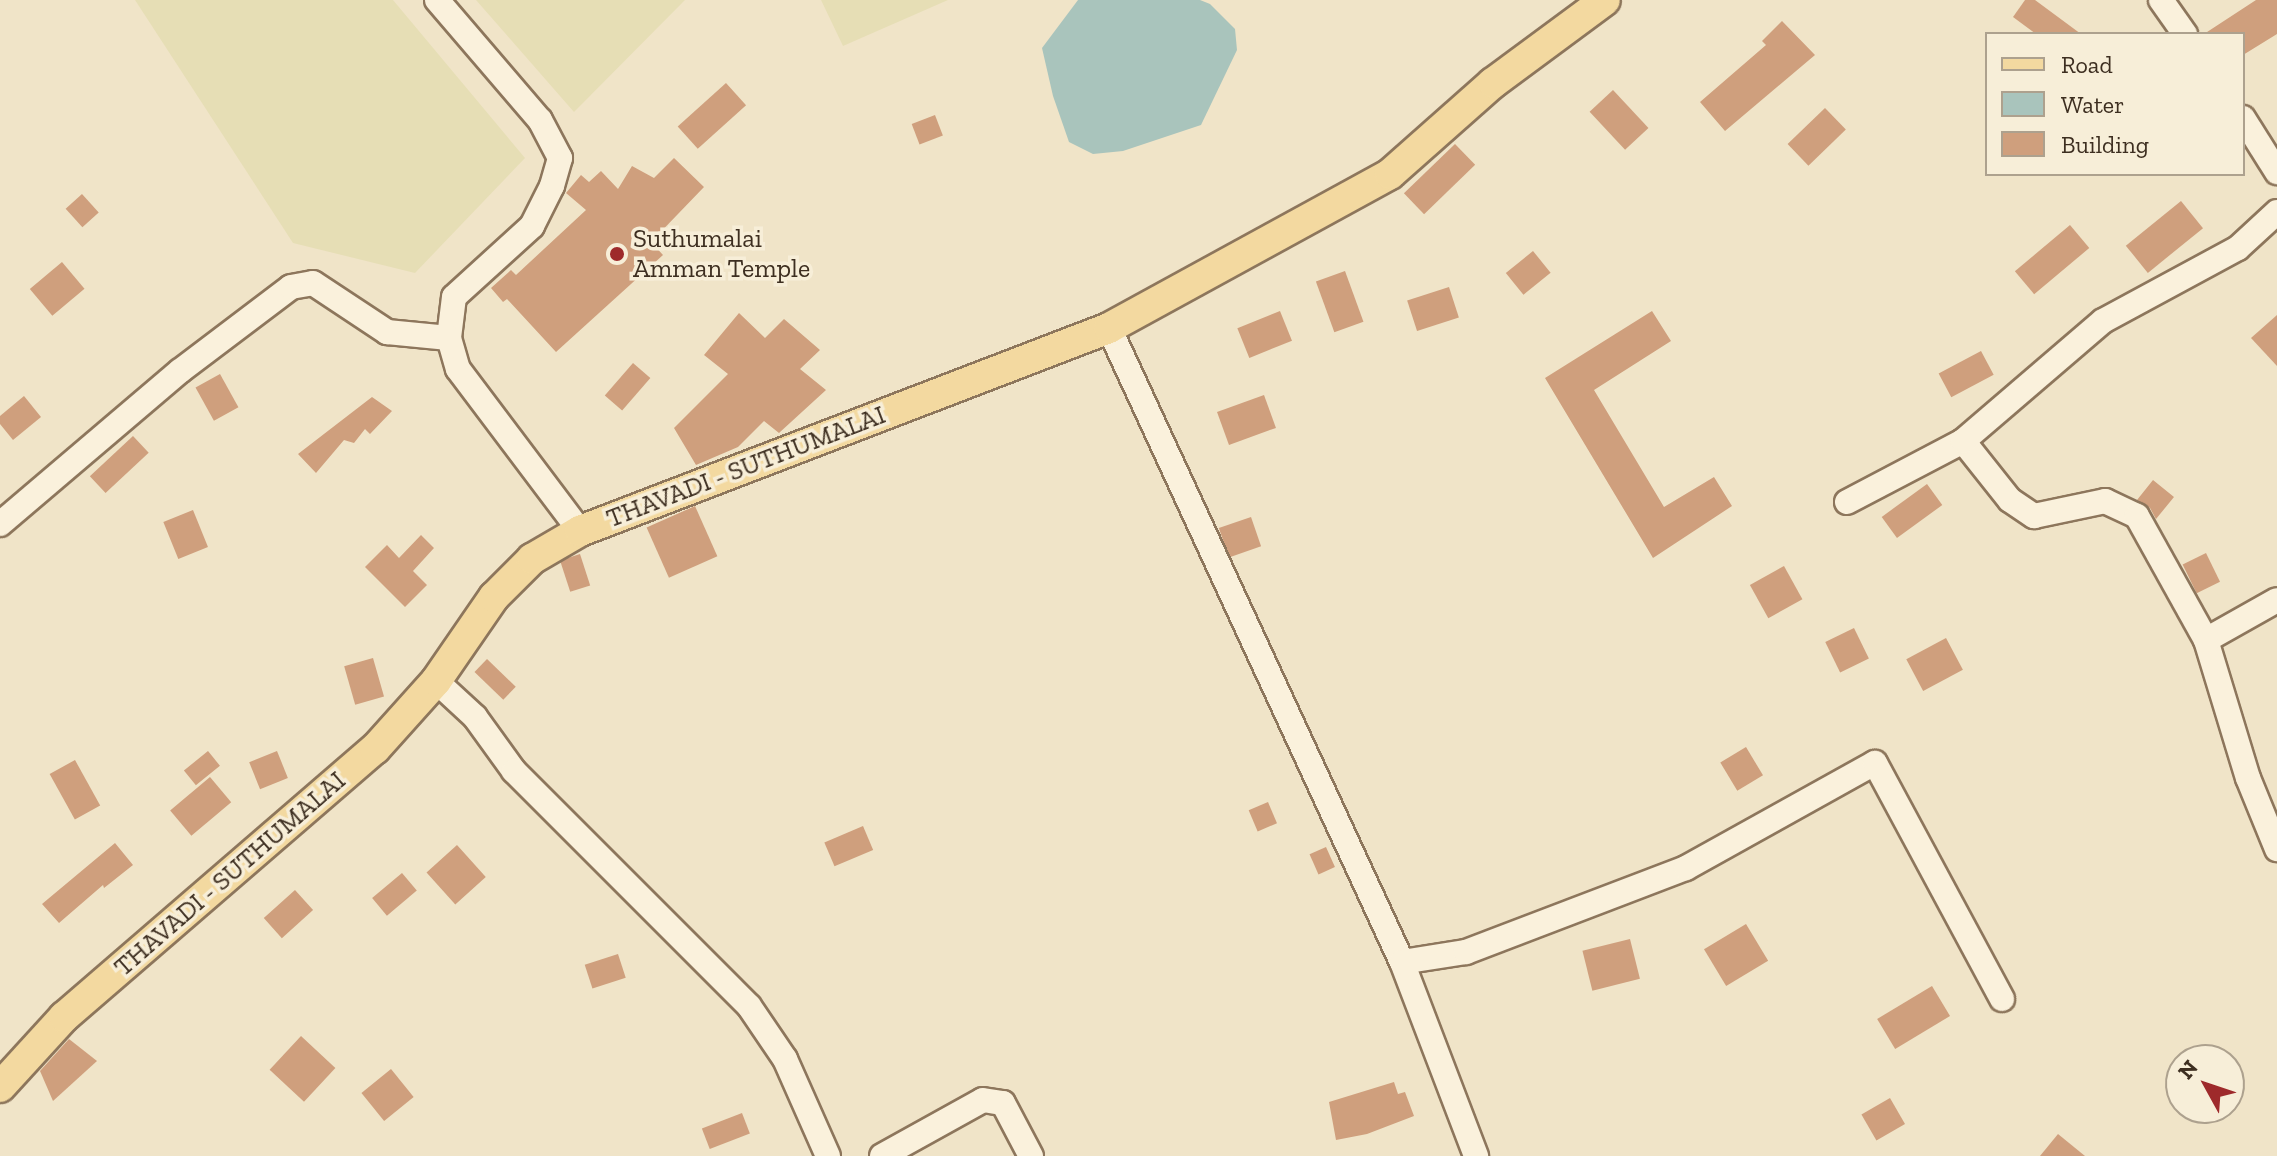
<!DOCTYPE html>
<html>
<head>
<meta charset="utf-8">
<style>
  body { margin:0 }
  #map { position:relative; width:2277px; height:1156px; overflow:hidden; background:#f0e4c8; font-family:"Zilla Slab",serif }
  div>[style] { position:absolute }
  .farmland>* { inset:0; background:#e6deb5 }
  .water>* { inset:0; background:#a9c4bc }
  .building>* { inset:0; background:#cf9f7d; transform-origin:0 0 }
  .roads { filter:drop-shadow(2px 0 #8d765c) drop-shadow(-2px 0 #8d765c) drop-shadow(0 2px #8d765c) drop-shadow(0 -2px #8d765c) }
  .minor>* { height:24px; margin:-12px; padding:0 12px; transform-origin:12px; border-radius:12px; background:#faf1dc }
  .major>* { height:30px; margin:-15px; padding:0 15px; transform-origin:15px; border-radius:15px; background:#f3d9a0 }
  .dots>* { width:22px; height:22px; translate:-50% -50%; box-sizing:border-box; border:4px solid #f7eed8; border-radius:50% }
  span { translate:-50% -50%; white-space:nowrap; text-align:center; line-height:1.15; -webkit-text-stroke:7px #f7eed8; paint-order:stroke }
  .poi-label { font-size:26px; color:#3d2e20 }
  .left { translate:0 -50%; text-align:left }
  .street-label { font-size:26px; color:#3d2e20 }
  .legend { position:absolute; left:1985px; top:32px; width:260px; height:144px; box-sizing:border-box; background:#f7eed8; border:2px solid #ada18e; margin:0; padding:10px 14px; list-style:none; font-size:24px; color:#3d2e20 }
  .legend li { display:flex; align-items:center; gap:16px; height:40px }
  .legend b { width:40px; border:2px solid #ada18e }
  .north { position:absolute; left:2165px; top:1044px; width:80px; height:80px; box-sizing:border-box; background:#f7eed8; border:2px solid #ada18e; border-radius:50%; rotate:310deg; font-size:22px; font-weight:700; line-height:32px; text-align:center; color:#3d2e20 }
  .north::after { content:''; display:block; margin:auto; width:28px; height:36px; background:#9e2a2b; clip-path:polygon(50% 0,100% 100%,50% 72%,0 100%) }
</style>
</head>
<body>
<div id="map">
  <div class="farmland">
    <i style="clip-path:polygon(393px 0,525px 158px,415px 273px,293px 243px,135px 0)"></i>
    <i style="clip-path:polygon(476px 0,685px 0,574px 112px)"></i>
    <i style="clip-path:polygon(821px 0,948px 0,843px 46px)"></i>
  </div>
  <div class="water">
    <i style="clip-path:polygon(1078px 0,1200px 0,1210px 4px,1235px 29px,1237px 50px,1201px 125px,1123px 151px,1093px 154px,1069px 142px,1053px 96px,1042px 48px)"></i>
  </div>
  <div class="building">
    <i style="clip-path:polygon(2025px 0,2035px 0,2081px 34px,2036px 34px,2013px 17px)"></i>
    <i style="clip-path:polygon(2256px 0,2277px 0,2277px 34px,2243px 55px,2243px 34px,2204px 34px)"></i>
    <i style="clip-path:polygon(1782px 21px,1815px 55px,1725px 131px,1700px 102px,1766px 45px,1762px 41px)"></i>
    <i style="left:726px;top:83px;width:30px;height:65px;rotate:48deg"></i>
    <i style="left:1613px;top:90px;width:52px;height:32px;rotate:47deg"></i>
    <i style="left:1825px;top:108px;width:30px;height:52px;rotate:46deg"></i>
    <i style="left:935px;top:115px;width:22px;height:25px;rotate:69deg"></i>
    <i style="left:1455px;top:144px;width:29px;height:71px;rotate:46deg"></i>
    <i style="clip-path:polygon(674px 158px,704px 187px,651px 242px,663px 255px,556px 352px,507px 299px,503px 302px,491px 288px,511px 270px,516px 275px,586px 210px,566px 193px,581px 175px,589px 182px,601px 171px,618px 189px,632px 166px,654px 178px)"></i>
    <i style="left:82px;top:194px;width:25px;height:22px;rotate:48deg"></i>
    <i style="left:2181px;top:201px;width:35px;height:71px;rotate:51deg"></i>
    <i style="left:2070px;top:225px;width:30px;height:72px;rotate:50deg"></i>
    <i style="left:1533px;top:251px;width:28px;height:35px;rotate:51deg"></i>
    <i style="left:62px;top:262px;width:35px;height:42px;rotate:50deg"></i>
    <i style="left:1345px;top:271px;width:54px;height:31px;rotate:70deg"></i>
    <i style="left:1449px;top:287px;width:32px;height:44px;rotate:72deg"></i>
    <i style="left:1280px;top:311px;width:32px;height:46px;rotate:68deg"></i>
    <i style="clip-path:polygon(1652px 311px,1671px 341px,1594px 390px,1664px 507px,1714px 477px,1732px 506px,1653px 558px,1545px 378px)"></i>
    <i style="clip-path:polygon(739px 313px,765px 338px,784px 319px,820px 350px,800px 369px,826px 390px,779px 433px,764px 421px,738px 447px,696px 465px,674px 428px,728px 374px,704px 355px)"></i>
    <i style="clip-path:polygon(2277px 315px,2277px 366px,2251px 338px)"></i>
    <i style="left:1981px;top:351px;width:27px;height:48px;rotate:62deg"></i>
    <i style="left:633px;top:363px;width:23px;height:43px;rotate:41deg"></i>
    <i style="left:220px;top:374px;width:38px;height:28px;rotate:61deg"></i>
    <i style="left:1264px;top:395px;width:35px;height:50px;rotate:70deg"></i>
    <i style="clip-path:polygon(24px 396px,41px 417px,13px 440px,0 424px,0 416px)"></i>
    <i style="clip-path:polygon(372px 397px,392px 411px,370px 434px,365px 429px,354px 443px,344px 440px,316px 473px,298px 454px)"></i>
    <i style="left:133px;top:436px;width:23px;height:59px;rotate:47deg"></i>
    <i style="clip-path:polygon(2153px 480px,2174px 497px,2156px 519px,2150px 508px,2137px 500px)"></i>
    <i style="left:1927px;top:484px;width:26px;height:56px;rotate:54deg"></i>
    <i style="left:695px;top:506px;width:55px;height:53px;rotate:66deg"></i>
    <i style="left:193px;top:510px;width:40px;height:32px;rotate:68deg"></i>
    <i style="left:1251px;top:517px;width:31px;height:34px;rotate:71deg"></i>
    <i style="clip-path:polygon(421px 535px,434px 548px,413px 571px,427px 585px,405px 607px,365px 567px,387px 545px,399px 558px)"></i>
    <i style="left:2206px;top:553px;width:32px;height:26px;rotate:64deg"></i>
    <i style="left:580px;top:554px;width:33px;height:21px;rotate:72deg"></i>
    <i style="left:1784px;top:566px;width:38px;height:39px;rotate:61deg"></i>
    <i style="left:1854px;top:628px;width:34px;height:32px;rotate:64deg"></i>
    <i style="left:1946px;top:638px;width:36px;height:45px;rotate:62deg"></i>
    <i style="left:373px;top:658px;width:40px;height:30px;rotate:74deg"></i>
    <i style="left:487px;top:659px;width:40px;height:18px;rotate:44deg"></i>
    <i style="left:1746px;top:747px;width:33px;height:30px;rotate:59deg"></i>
    <i style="left:208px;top:751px;width:19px;height:31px;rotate:51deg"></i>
    <i style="left:277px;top:751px;width:29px;height:30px;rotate:68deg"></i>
    <i style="left:75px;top:760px;width:52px;height:29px;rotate:61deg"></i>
    <i style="left:210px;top:777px;width:33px;height:52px;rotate:50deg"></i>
    <i style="left:1268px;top:802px;width:23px;height:21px;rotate:67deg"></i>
    <i style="left:863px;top:826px;width:26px;height:42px;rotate:67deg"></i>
    <i style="clip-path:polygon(115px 843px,133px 865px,104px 888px,103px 885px,59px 923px,42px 904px)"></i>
    <i style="left:457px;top:845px;width:43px;height:41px;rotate:48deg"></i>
    <i style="left:1326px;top:847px;width:22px;height:18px;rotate:66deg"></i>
    <i style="left:402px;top:873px;width:23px;height:39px;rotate:50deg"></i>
    <i style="left:295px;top:890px;width:27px;height:42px;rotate:48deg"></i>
    <i style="left:1746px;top:924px;width:43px;height:49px;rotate:59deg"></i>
    <i style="left:1630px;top:939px;width:41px;height:49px;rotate:76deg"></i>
    <i style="left:618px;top:954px;width:25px;height:35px;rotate:72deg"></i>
    <i style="left:1932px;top:986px;width:35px;height:64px;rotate:59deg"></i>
    <i style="left:301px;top:1036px;width:47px;height:46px;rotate:43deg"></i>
    <i style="clip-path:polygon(69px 1039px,97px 1061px,53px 1101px,40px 1071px)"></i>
    <i style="left:391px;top:1069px;width:36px;height:38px;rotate:51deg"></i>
    <i style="clip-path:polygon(1394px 1082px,1398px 1094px,1405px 1092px,1414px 1116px,1367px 1134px,1336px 1140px,1329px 1102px)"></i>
    <i style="left:1890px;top:1098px;width:30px;height:33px;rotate:60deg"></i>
    <i style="left:742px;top:1113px;width:22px;height:43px;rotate:69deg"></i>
    <i style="clip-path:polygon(2058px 1134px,2085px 1156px,2040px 1156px)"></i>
  </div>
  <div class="roads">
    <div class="minor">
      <i style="left:437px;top:0;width:158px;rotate:49.4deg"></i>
      <i style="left:540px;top:120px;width:43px;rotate:62.2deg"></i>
      <i style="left:560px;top:158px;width:29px;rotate:106deg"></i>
      <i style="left:552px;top:186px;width:45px;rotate:116.6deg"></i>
      <i style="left:532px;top:226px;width:105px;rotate:137.7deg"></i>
      <i style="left:454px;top:297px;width:41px;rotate:97deg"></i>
      <i style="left:449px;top:338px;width:32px;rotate:74deg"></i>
      <i style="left:458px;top:369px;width:203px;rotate:53deg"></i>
      <i style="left:2161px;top:0;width:42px;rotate:54.8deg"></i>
      <i style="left:2243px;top:118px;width:64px;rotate:57.8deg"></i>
      <i style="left:1109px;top:328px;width:698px;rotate:65.2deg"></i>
      <i style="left:1402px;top:962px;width:208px;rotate:69.1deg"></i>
      <i style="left:1963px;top:441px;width:75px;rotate:51.5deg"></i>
      <i style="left:2010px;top:500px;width:29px;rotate:34deg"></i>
      <i style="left:2034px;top:516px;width:73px;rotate:-11.9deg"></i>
      <i style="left:2105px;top:501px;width:35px;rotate:25deg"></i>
      <i style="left:2137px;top:516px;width:142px;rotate:60.9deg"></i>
      <i style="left:2206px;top:640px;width:144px;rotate:73.1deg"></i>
      <i style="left:2248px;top:778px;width:77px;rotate:67.8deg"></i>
      <i style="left:1847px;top:502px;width:131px;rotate:-27.7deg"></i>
      <i style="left:1963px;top:441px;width:184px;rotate:-40.6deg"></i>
      <i style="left:2103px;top:321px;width:153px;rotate:-28.4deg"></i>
      <i style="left:2238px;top:248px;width:53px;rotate:-42.7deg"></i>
      <i style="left:0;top:524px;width:236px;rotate:-40.4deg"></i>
      <i style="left:180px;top:371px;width:139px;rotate:-37.1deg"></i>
      <i style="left:291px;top:287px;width:22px;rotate:-10deg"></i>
      <i style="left:313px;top:283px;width:89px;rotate:33.5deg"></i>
      <i style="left:387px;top:332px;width:62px;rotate:5.5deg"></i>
      <i style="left:2206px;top:640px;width:81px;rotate:-29.4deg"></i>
      <i style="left:436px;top:681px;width:53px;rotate:42.7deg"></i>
      <i style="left:475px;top:717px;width:67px;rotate:54.2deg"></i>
      <i style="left:514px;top:771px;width:332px;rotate:45deg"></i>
      <i style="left:749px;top:1006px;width:64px;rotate:55.8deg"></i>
      <i style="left:785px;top:1059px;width:106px;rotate:66.1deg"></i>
      <i style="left:1402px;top:962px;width:65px;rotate:-8.9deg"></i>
      <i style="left:1466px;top:952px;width:235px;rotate:-20.9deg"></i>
      <i style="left:1686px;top:868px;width:216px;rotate:-29.1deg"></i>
      <i style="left:1875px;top:763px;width:268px;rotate:61.7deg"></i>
      <i style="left:882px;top:1156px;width:115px;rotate:-29deg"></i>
      <i style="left:983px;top:1100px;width:20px;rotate:9deg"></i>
      <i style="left:1003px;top:1103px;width:60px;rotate:62.2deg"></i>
    </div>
    <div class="major">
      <i style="left:0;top:1087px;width:95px;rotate:-47.6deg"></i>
      <i style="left:64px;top:1017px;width:411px;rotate:-40.8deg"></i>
      <i style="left:375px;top:749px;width:91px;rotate:-48.1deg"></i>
      <i style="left:436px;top:681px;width:102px;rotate:-55.4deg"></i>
      <i style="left:494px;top:597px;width:54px;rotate:-45deg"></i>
      <i style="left:532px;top:559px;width:56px;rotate:-30.3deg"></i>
      <i style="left:580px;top:531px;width:567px;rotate:-20.99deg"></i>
      <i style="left:1109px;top:328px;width:320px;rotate:-28.7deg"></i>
      <i style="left:1390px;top:174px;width:137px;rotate:-41.5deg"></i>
      <i style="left:1493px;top:83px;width:139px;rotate:-36.5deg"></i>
    </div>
  </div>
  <div class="dots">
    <i style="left:617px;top:254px;background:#9e2a2b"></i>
  </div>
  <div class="poi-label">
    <span class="left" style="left:633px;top:254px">Suthumalai<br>Amman Temple</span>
  </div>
  <div class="street-label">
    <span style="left:746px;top:467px;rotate:-21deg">THAVADI - SUTHUMALAI</span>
    <span style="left:230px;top:874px;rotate:-41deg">THAVADI - SUTHUMALAI</span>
  </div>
  <ul class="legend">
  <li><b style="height:10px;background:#f3d9a0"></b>Road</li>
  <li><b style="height:22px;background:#a9c4bc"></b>Water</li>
  <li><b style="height:22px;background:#cf9f7d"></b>Building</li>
  </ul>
  <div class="north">N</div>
</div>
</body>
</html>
